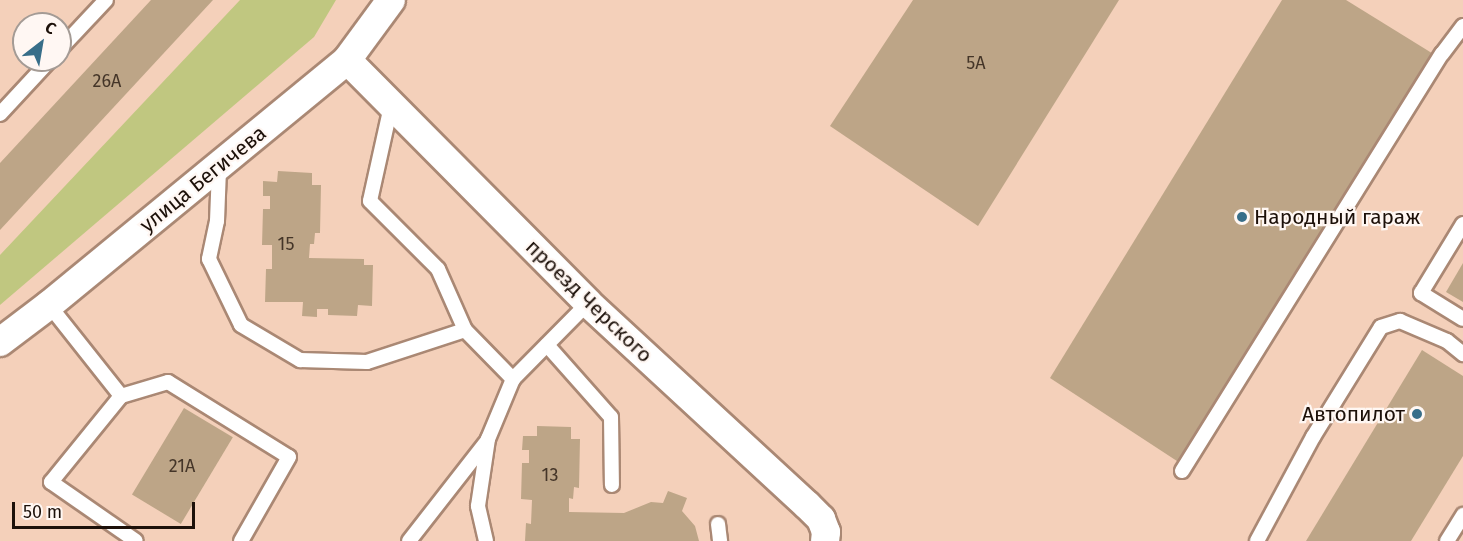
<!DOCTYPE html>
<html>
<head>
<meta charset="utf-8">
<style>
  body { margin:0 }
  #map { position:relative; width:1463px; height:541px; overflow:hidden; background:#f4d0ba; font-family:"Fira Sans",sans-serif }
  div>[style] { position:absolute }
  .green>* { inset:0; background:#c0c780 }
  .building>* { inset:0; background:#bda587; transform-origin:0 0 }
  .roads { filter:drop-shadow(2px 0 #aa8874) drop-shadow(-2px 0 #aa8874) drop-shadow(0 2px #aa8874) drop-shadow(0 -2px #aa8874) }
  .lane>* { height:14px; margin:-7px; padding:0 7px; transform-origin:7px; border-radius:7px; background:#fff }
  .street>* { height:28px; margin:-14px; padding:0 14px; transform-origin:14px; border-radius:14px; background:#fff }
  .dots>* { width:16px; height:16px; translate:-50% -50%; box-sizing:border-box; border:3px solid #fff7f3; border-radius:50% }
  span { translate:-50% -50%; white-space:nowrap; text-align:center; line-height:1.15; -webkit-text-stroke:4.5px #fff7f3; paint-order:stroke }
  .number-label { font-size:18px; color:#443528 }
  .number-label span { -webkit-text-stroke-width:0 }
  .street-label { font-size:21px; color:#1c1009 }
  .poi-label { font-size:21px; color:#1c1009 }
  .left { translate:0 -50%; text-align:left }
  .right { translate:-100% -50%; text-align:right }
  .north { position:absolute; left:12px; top:12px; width:60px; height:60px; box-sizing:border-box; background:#fff7f3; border:2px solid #a49b95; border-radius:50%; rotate:31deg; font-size:16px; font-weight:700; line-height:24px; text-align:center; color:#1c1009 }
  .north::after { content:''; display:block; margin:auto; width:21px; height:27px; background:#386e89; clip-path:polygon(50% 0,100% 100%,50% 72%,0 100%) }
  .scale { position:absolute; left:12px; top:502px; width:183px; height:27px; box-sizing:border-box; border:3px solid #1c1009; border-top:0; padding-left:8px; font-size:18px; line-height:21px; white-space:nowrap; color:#1c1009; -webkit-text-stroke:4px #fff7f3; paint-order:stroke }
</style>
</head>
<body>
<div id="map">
  <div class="green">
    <i style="clip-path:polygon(240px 0,336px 0,314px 37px,0 305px,0 255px)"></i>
  </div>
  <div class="building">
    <i style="clip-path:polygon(151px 0,213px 0,0 230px,0 163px)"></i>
    <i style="clip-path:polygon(913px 0,1119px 0,978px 226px,830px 126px)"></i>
    <i style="clip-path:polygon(1282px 0,1346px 0,1435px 55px,1180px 463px,1050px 378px)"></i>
    <i style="clip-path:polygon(278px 171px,312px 173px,312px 185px,321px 185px,320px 233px,315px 233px,314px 244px,310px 244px,309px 258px,364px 259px,364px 265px,373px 265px,372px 306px,358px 305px,357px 316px,328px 315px,328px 309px,317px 309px,317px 317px,302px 316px,303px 302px,265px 302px,266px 269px,272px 269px,272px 245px,262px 245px,263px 209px,270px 209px,270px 196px,263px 196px,263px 181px,277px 182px)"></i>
    <i style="clip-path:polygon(1463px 263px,1463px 302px,1446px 292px)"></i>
    <i style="clip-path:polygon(1422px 350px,1463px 376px,1463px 456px,1411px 541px,1306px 541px)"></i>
    <i style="left:184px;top:408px;width:57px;height:101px;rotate:31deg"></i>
    <i style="clip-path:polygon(537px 426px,571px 427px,571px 439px,580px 439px,579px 488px,574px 487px,573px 499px,569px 498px,569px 512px,624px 513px,651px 502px,663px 503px,668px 491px,687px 498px,682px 511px,695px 526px,699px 541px,525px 541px,526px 523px,531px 524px,532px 500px,521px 499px,522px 463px,529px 463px,529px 450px,522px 450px,523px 436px,537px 436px)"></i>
  </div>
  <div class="roads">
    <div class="lane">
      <i style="left:60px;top:49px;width:67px;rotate:-46.8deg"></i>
      <i style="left:391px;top:106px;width:97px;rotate:102.5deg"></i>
      <i style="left:370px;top:201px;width:96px;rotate:45deg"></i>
      <i style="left:438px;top:269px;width:67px;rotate:66.1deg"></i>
      <i style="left:0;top:114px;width:74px;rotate:-47.2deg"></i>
      <i style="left:219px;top:169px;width:52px;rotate:92.2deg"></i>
      <i style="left:217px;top:221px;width:39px;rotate:102deg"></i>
      <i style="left:209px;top:259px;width:73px;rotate:64.1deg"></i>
      <i style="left:241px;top:325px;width:69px;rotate:30.7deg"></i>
      <i style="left:300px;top:360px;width:67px;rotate:1.7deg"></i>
      <i style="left:367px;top:362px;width:103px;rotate:-18.1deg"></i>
      <i style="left:465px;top:330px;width:69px;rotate:45.6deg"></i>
      <i style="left:1463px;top:224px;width:81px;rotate:121.3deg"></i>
      <i style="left:1421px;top:293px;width:49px;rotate:31.8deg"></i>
      <i style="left:49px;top:305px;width:116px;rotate:51.6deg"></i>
      <i style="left:121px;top:396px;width:111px;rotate:129.1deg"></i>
      <i style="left:51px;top:482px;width:103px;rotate:34.8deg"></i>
      <i style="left:547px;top:345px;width:96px;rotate:48.4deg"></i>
      <i style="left:611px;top:417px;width:68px;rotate:89.2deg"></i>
      <i style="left:121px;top:396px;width:49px;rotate:-16.6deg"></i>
      <i style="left:168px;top:382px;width:142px;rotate:31.8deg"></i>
      <i style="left:289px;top:457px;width:97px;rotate:119.7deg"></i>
      <i style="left:1182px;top:471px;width:491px;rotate:-58.1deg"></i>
      <i style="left:1442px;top:54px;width:35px;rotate:-53deg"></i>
      <i style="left:718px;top:524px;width:17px;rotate:83deg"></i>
      <i style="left:409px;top:541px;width:127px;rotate:-52deg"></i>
      <i style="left:486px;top:541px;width:36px;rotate:-103deg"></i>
      <i style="left:478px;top:506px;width:68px;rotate:-81.5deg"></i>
      <i style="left:488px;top:439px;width:65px;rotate:-67.4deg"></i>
      <i style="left:513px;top:379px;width:107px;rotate:-45.4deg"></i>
      <i style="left:1257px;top:541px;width:118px;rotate:-61.7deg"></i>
      <i style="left:1313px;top:437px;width:129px;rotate:-58.3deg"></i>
      <i style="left:1381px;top:327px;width:20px;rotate:-18deg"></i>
      <i style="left:1400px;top:321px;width:51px;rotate:23.1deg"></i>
      <i style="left:1447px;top:341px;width:21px;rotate:39deg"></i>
      <i style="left:1447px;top:541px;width:31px;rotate:-58deg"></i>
    </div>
    <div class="street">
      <i style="left:347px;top:60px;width:342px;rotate:45.2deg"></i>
      <i style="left:588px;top:303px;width:298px;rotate:42.7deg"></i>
      <i style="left:807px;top:505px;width:20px;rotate:45deg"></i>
      <i style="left:821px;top:519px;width:14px;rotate:69deg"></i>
      <i style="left:826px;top:532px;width:9px;rotate:96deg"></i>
      <i style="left:0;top:342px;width:61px;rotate:-37.1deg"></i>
      <i style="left:49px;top:305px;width:386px;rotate:-39.4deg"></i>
      <i style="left:347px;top:60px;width:74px;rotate:-53.7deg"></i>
    </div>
  </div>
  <div class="dots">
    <i style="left:1242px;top:217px;background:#386e89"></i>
    <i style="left:1417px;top:414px;background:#386e89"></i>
  </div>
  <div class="number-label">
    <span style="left:976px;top:63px">5A</span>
    <span style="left:107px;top:81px">26А</span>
    <span style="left:286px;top:244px">15</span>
    <span style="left:182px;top:466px">21А</span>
    <span style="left:550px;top:475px">13</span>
  </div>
  <div class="street-label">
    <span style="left:203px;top:179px;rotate:-39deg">улица Бегичева</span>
    <span style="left:589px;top:301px;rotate:44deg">проезд Черского</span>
  </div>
  <div class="poi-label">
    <span class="left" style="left:1254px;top:217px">Народный гараж</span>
    <span class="right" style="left:1405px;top:414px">Автопилот</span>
  </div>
  <div class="north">С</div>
  <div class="scale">50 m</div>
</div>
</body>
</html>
